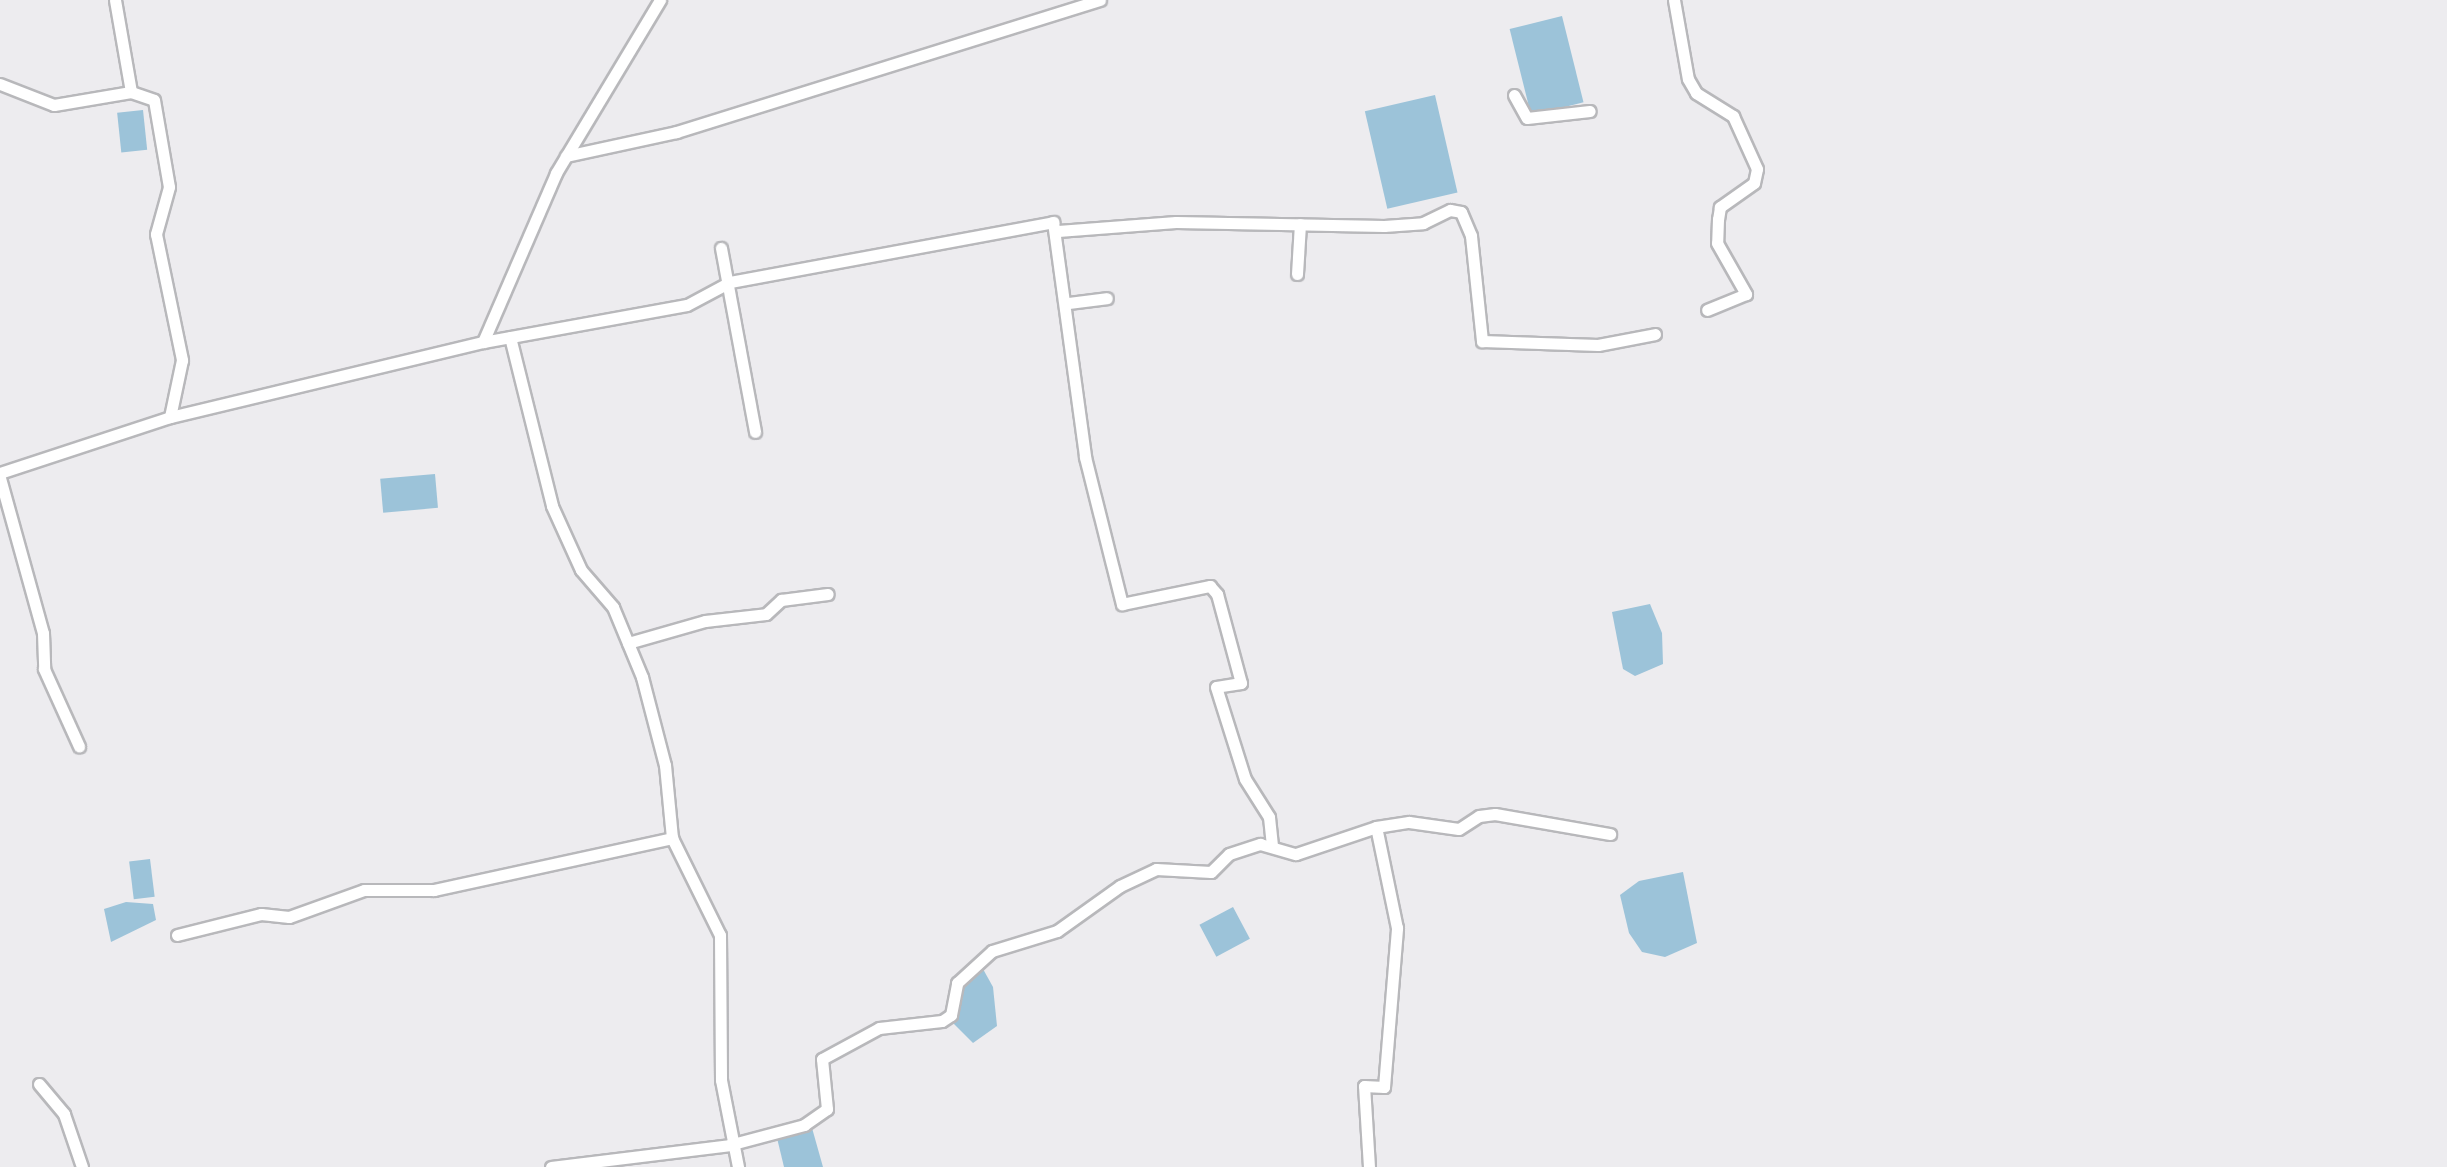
<!DOCTYPE html>
<html>
<head>
<meta charset="utf-8">
<style>
  body { margin:0 }
  #map { position:relative; width:2447px; height:1167px; overflow:hidden; background:#edecef; font-family:"Fira Sans Condensed",sans-serif }
  div>[style] { position:absolute }
  .water>* { inset:0; background:#9cc3d9; transform-origin:0 0 }
  .roads { filter:drop-shadow(2px 0 #b8b8bb) drop-shadow(-2px 0 #b8b8bb) drop-shadow(0 2px #b8b8bb) drop-shadow(0 -2px #b8b8bb) }
  .street>* { height:11px; margin:-5.5px; padding:0 5.5px; transform-origin:5.5px; border-radius:5.5px; background:#fff }
  span { translate:-50% -50%; white-space:nowrap; text-align:center; line-height:1.15; -webkit-text-stroke:10px #faf9fd; paint-order:stroke }
</style>
</head>
<body>
<div id="map">
  <div class="water">
    <i style="left:1562px;top:16px;width:89px;height:54px;rotate:76deg"></i>
    <i style="left:1435px;top:95px;width:100px;height:72px;rotate:77deg"></i>
    <i style="left:143px;top:110px;width:40px;height:26px;rotate:84deg"></i>
    <i style="left:435px;top:474px;width:34px;height:55px;rotate:85deg"></i>
    <i style="clip-path:polygon(1650px 604px,1662px 633px,1663px 664px,1635px 676px,1623px 669px,1612px 612px)"></i>
    <i style="left:150px;top:859px;width:38px;height:21px;rotate:83deg"></i>
    <i style="clip-path:polygon(1683px 872px,1697px 943px,1665px 957px,1642px 952px,1629px 933px,1620px 895px,1639px 881px)"></i>
    <i style="clip-path:polygon(126px 902px,153px 904px,156px 920px,111px 942px,104px 909px)"></i>
    <i style="left:1233px;top:907px;width:36px;height:38px;rotate:62deg"></i>
    <i style="clip-path:polygon(983px 969px,993px 987px,997px 1026px,973px 1043px,950px 1020px,961px 985px)"></i>
    <i style="clip-path:polygon(812px 1128px,823px 1167px,784px 1167px,777px 1138px)"></i>
  </div>
  <div class="roads">
    <div class="street">
      <i style="left:115px;top:0;width:93px;rotate:80.1deg"></i>
      <i style="left:131px;top:92px;width:24px;rotate:19deg"></i>
      <i style="left:154px;top:100px;width:88px;rotate:80.2deg"></i>
      <i style="left:169px;top:187px;width:49px;rotate:105.5deg"></i>
      <i style="left:156px;top:234px;width:129px;rotate:78.3deg"></i>
      <i style="left:182px;top:360px;width:58px;rotate:101.9deg"></i>
      <i style="left:1674px;top:0;width:80px;rotate:80deg"></i>
      <i style="left:1688px;top:79px;width:16px;rotate:60deg"></i>
      <i style="left:1696px;top:93px;width:44px;rotate:31.9deg"></i>
      <i style="left:1733px;top:116px;width:58px;rotate:65.6deg"></i>
      <i style="left:1757px;top:169px;width:14px;rotate:102deg"></i>
      <i style="left:1754px;top:183px;width:42px;rotate:144.8deg"></i>
      <i style="left:1720px;top:207px;width:12px;rotate:99deg"></i>
      <i style="left:1718px;top:219px;width:24px;rotate:92deg"></i>
      <i style="left:1717px;top:243px;width:59px;rotate:60.4deg"></i>
      <i style="left:1746px;top:294px;width:42px;rotate:157.7deg"></i>
      <i style="left:0;top:84px;width:58px;rotate:21.3deg"></i>
      <i style="left:54px;top:105px;width:78px;rotate:-9.6deg"></i>
      <i style="left:1514px;top:95px;width:26px;rotate:61deg"></i>
      <i style="left:1527px;top:118px;width:63px;rotate:-6.3deg"></i>
      <i style="left:566px;top:156px;width:113px;rotate:-12.3deg"></i>
      <i style="left:676px;top:132px;width:444px;rotate:-17.3deg"></i>
      <i style="left:1058px;top:231px;width:118px;rotate:-4.4deg"></i>
      <i style="left:1176px;top:222px;width:208px;rotate:1.1deg"></i>
      <i style="left:1384px;top:226px;width:39px;rotate:-4deg"></i>
      <i style="left:1423px;top:223px;width:30px;rotate:-26deg"></i>
      <i style="left:1450px;top:210px;width:11px;rotate:10deg"></i>
      <i style="left:1461px;top:212px;width:26px;rotate:67deg"></i>
      <i style="left:1471px;top:236px;width:106px;rotate:84deg"></i>
      <i style="left:1482px;top:341px;width:116px;rotate:2deg"></i>
      <i style="left:1598px;top:345px;width:58px;rotate:-10.9deg"></i>
      <i style="left:721px;top:248px;width:187px;rotate:79.5deg"></i>
      <i style="left:1297px;top:274px;width:50px;rotate:-86.6deg"></i>
      <i style="left:1068px;top:303px;width:39px;rotate:-7deg"></i>
      <i style="left:510px;top:337px;width:174px;rotate:76deg"></i>
      <i style="left:552px;top:506px;width:70px;rotate:65.6deg"></i>
      <i style="left:581px;top:570px;width:49px;rotate:49.1deg"></i>
      <i style="left:613px;top:607px;width:76px;rotate:67.5deg"></i>
      <i style="left:642px;top:677px;width:91px;rotate:75.4deg"></i>
      <i style="left:665px;top:765px;width:73px;rotate:84.5deg"></i>
      <i style="left:672px;top:838px;width:108px;rotate:63.7deg"></i>
      <i style="left:720px;top:935px;width:145px;rotate:89.6deg"></i>
      <i style="left:721px;top:1080px;width:89px;rotate:78.9deg"></i>
      <i style="left:483px;top:342px;width:184px;rotate:-66.6deg"></i>
      <i style="left:556px;top:173px;width:202px;rotate:-59deg"></i>
      <i style="left:0;top:473px;width:179px;rotate:-18.2deg"></i>
      <i style="left:170px;top:417px;width:322px;rotate:-13.5deg"></i>
      <i style="left:483px;top:342px;width:207px;rotate:-10.3deg"></i>
      <i style="left:687px;top:305px;width:49px;rotate:-28.1deg"></i>
      <i style="left:730px;top:282px;width:329px;rotate:-10.5deg"></i>
      <i style="left:1053px;top:222px;width:237px;rotate:82.2deg"></i>
      <i style="left:1085px;top:457px;width:152px;rotate:75.9deg"></i>
      <i style="left:1122px;top:604px;width:90px;rotate:-11.6deg"></i>
      <i style="left:1210px;top:586px;width:11px;rotate:49deg"></i>
      <i style="left:1217px;top:594px;width:92px;rotate:74.9deg"></i>
      <i style="left:1241px;top:683px;width:25px;rotate:171deg"></i>
      <i style="left:1216px;top:687px;width:96px;rotate:72.5deg"></i>
      <i style="left:1245px;top:779px;width:45px;rotate:57.7deg"></i>
      <i style="left:1269px;top:817px;width:27px;rotate:84deg"></i>
      <i style="left:0;top:478px;width:161px;rotate:74.5deg"></i>
      <i style="left:43px;top:633px;width:36px;rotate:88deg"></i>
      <i style="left:44px;top:669px;width:85px;rotate:65.6deg"></i>
      <i style="left:628px;top:643px;width:80px;rotate:-15.9deg"></i>
      <i style="left:705px;top:621px;width:61px;rotate:-6.5deg"></i>
      <i style="left:766px;top:614px;width:21px;rotate:-43deg"></i>
      <i style="left:781px;top:600px;width:47px;rotate:-7.3deg"></i>
      <i style="left:177px;top:935px;width:87px;rotate:-14deg"></i>
      <i style="left:261px;top:914px;width:28px;rotate:6deg"></i>
      <i style="left:289px;top:917px;width:80px;rotate:-19.8deg"></i>
      <i style="left:364px;top:890px;width:70px"></i>
      <i style="left:434px;top:890px;width:244px;rotate:-12.3deg"></i>
      <i style="left:39px;top:1084px;width:39px;rotate:50deg"></i>
      <i style="left:64px;top:1114px;width:56px;rotate:71.2deg"></i>
      <i style="left:551px;top:1167px;width:179px;rotate:-7deg"></i>
      <i style="left:729px;top:1145px;width:78px;rotate:-14.9deg"></i>
      <i style="left:804px;top:1125px;width:28px;rotate:-35deg"></i>
      <i style="left:827px;top:1109px;width:50px;rotate:-95.7deg"></i>
      <i style="left:822px;top:1059px;width:65px;rotate:-28.5deg"></i>
      <i style="left:879px;top:1028px;width:63px;rotate:-6.3deg"></i>
      <i style="left:942px;top:1021px;width:11px;rotate:-34deg"></i>
      <i style="left:951px;top:1015px;width:33px;rotate:-79deg"></i>
      <i style="left:957px;top:983px;width:47px;rotate:-42.4deg"></i>
      <i style="left:992px;top:951px;width:68px;rotate:-17.1deg"></i>
      <i style="left:1057px;top:931px;width:77px;rotate:-35.5deg"></i>
      <i style="left:1120px;top:886px;width:40px;rotate:-25deg"></i>
      <i style="left:1156px;top:869px;width:55px;rotate:3.1deg"></i>
      <i style="left:1211px;top:872px;width:25px;rotate:-45deg"></i>
      <i style="left:1229px;top:854px;width:33px;rotate:-18deg"></i>
      <i style="left:1260px;top:844px;width:37px;rotate:16deg"></i>
      <i style="left:1296px;top:854px;width:84px;rotate:-18.6deg"></i>
      <i style="left:1376px;top:827px;width:33px;rotate:-9deg"></i>
      <i style="left:1409px;top:822px;width:50px;rotate:8deg"></i>
      <i style="left:1459px;top:829px;width:24px;rotate:-33deg"></i>
      <i style="left:1479px;top:816px;width:16px;rotate:-7deg"></i>
      <i style="left:1495px;top:814px;width:117px;rotate:9.9deg"></i>
      <i style="left:1369px;top:1167px;width:81px;rotate:-93.5deg"></i>
      <i style="left:1364px;top:1086px;width:20px;rotate:3deg"></i>
      <i style="left:1384px;top:1087px;width:160px;rotate:-85.3deg"></i>
      <i style="left:1397px;top:928px;width:103px;rotate:-101.7deg"></i>
    </div>
  </div>
</div>
</body>
</html>
